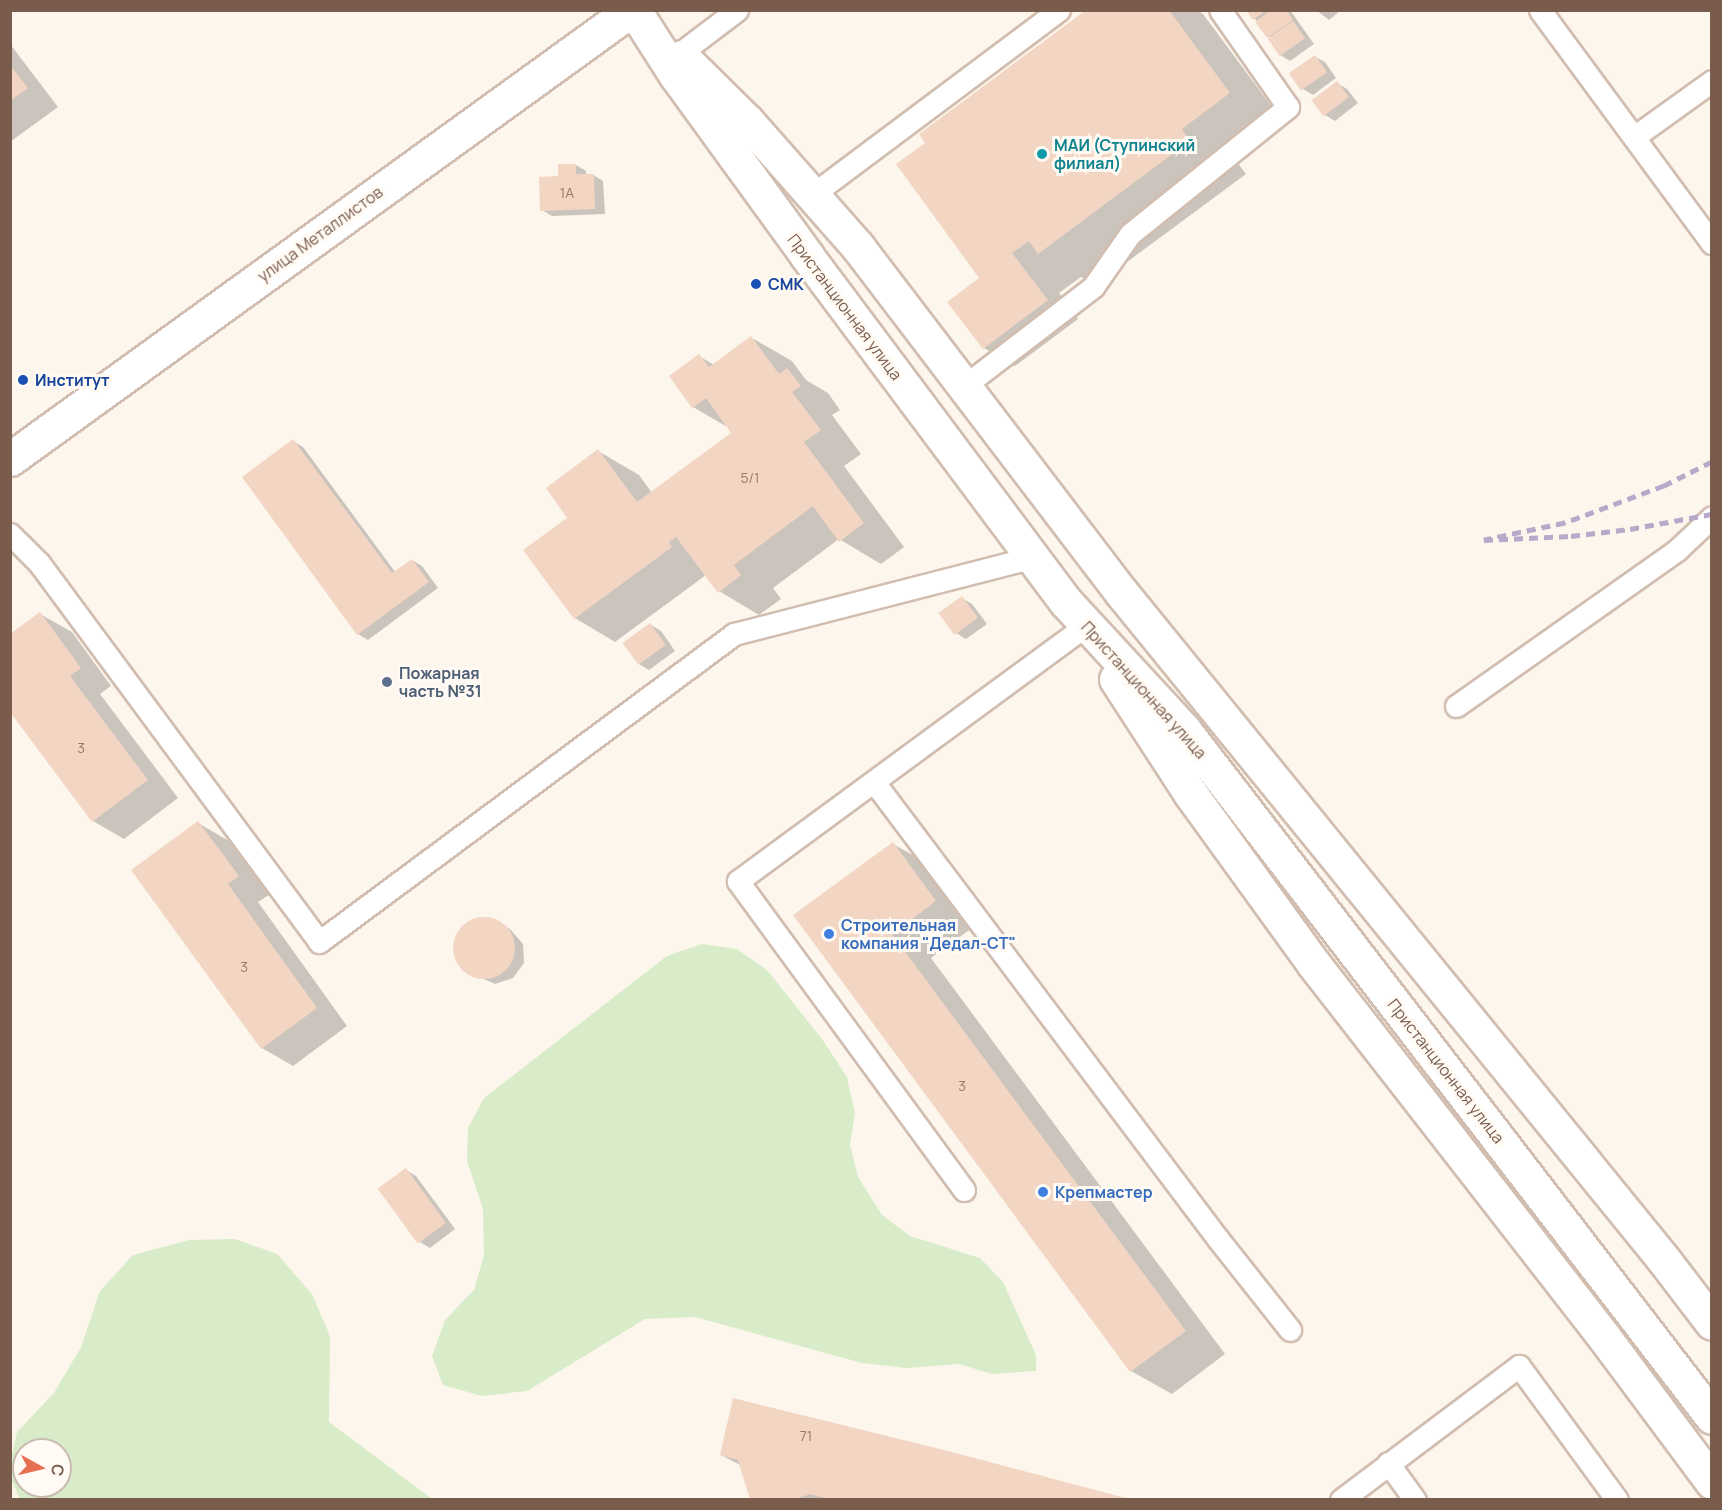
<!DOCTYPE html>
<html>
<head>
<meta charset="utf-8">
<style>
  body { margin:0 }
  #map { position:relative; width:1722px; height:1510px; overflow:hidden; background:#fdf6ec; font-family:Manrope,sans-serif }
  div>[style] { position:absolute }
  .green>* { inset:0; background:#d8ecc9 }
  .shadow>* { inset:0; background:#0003 }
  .building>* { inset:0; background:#f3d5c3; transform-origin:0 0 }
  .round { border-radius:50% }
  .roads { filter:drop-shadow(2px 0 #d1beb0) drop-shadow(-2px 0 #d1beb0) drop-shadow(0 2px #d1beb0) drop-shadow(0 -2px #d1beb0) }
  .service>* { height:21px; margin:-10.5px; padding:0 10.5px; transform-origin:10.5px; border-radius:10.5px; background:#fff }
  .tertiary>* { height:33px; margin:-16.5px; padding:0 16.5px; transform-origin:16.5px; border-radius:16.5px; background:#fff }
  .secondary>* { height:33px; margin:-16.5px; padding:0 16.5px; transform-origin:16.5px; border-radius:16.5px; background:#fff }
  .rail>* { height:4.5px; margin-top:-2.25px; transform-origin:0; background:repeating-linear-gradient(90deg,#b9a8c9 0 9px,transparent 0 15px) }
  .dots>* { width:16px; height:16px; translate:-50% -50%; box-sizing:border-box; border:3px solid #fffaf3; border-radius:50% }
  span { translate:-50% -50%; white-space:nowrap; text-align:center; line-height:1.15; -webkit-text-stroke:6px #fffaf3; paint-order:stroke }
  .number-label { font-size:14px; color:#987a6a }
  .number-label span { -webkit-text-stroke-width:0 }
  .culture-label { font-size:16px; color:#0d838f; font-weight:700 }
  .left { translate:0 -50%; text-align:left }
  .street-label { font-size:16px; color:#7a5c4d }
  .transit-label { font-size:16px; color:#164399; font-weight:700 }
  .service-label { font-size:16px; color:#4e5e75; font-weight:700 }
  .shop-label { font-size:16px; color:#366cbe; font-weight:700 }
  .frame { position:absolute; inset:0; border:12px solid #7a5c4d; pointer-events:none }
  .north { position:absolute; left:12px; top:1438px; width:60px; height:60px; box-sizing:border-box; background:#fffaf3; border:2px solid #cabbb1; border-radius:50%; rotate:98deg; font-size:16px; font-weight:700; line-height:24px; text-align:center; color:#7a5c4d }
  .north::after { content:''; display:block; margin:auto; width:21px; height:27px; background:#e76f51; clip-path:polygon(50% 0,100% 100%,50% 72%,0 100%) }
</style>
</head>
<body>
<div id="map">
  <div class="green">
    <i style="clip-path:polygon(702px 944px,737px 949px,767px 970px,822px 1039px,847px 1077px,855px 1114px,850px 1144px,858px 1177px,882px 1215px,910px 1236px,980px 1258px,1003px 1282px,1036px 1355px,1036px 1371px,992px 1374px,959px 1364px,907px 1368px,862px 1363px,695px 1317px,645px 1319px,527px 1391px,482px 1396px,443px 1385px,432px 1356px,445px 1320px,474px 1290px,484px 1255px,483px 1209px,467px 1161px,468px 1128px,484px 1098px,667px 956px)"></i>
    <i style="clip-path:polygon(evenodd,235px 1239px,277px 1254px,312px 1294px,330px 1336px,329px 1422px,432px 1499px,20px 1499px,10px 1477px,11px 1460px,17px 1432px,54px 1393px,81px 1347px,100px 1291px,133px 1255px,189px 1240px,235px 1239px,24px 1450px,60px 1450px,60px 1486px,24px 1486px,24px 1450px)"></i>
  </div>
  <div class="shadow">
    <i style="clip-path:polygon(1088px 10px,1197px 10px,1203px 14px,1286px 126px,1237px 162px,1246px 174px,1096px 285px,1081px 277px,1059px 293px,1078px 319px,1015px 366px,984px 348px,949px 302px,982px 277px,927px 143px)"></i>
    <i style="clip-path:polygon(1248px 10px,1290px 10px,1314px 44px,1290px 61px,1280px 55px,1271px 39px)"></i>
    <i style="clip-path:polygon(1316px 10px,1341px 10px,1329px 20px)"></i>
    <i style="clip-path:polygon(10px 44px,58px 107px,10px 142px)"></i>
    <i style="clip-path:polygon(1315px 57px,1325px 62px,1336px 78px,1313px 95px,1303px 89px)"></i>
    <i style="clip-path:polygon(1337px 83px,1347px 89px,1358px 103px,1335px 121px,1325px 115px)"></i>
    <i style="clip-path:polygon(576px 165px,586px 171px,586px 176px,593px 175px,603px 181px,605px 214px,552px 216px,542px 210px,560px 177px)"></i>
    <i style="clip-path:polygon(752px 338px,792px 361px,806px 380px,828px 393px,840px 410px,832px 415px,861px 454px,844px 466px,904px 547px,881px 564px,839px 539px,773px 588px,781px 599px,759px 615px,719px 591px,706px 575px,615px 642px,575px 618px,569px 518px,598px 451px,639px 475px,652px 493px,733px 433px,729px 428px,693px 407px,699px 356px,714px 365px)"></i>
    <i style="clip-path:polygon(293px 441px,303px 447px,396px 573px,412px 560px,422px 566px,438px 588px,368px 640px,358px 634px)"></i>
    <i style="clip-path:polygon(962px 598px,972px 604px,987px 624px,966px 639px,956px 633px)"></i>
    <i style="clip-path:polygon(40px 614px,72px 632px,111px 686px,100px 694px,178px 798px,124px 839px,93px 821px)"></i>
    <i style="clip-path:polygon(651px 625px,661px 631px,675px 651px,649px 670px,639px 664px,625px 644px)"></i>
    <i style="clip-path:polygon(198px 823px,229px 841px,269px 895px,258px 902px,347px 1026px,293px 1066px,262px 1048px)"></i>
    <i style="clip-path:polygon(893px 844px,934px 867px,976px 925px,931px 958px,1225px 1354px,1172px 1394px,1131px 1371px,795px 916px)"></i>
    <i style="clip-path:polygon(480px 919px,499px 923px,510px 929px,523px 944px,524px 963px,513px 978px,495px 984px,466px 971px,459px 963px,455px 945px,463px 928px)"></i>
    <i style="clip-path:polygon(406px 1170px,416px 1176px,455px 1229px,430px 1248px,420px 1242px)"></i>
    <i style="clip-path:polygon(721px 1455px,1129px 1500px,752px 1500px,742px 1466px)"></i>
  </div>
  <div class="building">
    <i style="clip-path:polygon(1086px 10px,1169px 10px,1230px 93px,1182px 129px,1190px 141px,1038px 254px,1029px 241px,1012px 253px,1048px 300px,983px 349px,947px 302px,979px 278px,896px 164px,925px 143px,919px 134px)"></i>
    <i style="clip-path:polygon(1246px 10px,1267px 10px,1253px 20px)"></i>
    <i style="clip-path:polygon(1271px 10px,1286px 10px,1293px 20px,1267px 38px,1255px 22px)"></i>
    <i style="left:1293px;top:21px;width:21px;height:31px;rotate:55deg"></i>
    <i style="left:1315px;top:55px;width:21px;height:32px;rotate:55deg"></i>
    <i style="clip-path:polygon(10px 65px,28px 88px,10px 101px)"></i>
    <i style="left:1337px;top:81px;width:20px;height:32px;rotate:53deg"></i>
    <i style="clip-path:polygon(558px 164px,576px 164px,576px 174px,594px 174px,595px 209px,540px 211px,539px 177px,558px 176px)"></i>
    <i style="clip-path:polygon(751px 336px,779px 374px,787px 368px,801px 386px,792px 392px,821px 430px,804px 442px,864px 523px,839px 542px,813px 506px,734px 565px,741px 575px,718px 593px,676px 537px,669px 542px,672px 547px,574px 619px,523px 550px,567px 518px,546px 488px,598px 449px,637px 502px,731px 433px,706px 398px,692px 408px,669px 376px,699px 354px,709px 367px)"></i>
    <i style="clip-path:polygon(293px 439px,392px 573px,412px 559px,429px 582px,357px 635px,242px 477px)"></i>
    <i style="left:962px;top:596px;width:27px;height:29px;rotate:54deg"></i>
    <i style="clip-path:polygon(40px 612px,81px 668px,70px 676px,148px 780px,92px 822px,10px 712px,10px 634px)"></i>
    <i style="left:650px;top:623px;width:27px;height:34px;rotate:54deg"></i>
    <i style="clip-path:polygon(198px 821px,239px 876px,228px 884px,317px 1008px,261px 1049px,131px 870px)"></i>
    <i style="clip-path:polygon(893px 842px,936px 901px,892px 934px,1186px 1331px,1130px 1372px,793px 915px)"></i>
    <i class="round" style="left:453px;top:917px;width:62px;height:62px"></i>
    <i style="left:406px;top:1168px;width:68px;height:35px;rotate:54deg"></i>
    <i style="clip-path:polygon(733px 1398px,948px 1451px,1133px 1500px,832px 1500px,810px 1494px,794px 1500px,750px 1500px,738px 1460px,720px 1455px)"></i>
  </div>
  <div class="roads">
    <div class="service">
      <i style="left:1540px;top:10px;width:290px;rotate:53.6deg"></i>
      <i style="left:679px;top:54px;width:73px;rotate:-37.2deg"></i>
      <i style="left:1634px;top:137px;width:96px;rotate:-35.7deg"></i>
      <i style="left:813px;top:194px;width:307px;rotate:-36.8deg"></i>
      <i style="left:964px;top:386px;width:163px;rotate:-37.5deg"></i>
      <i style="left:1093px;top:287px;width:65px;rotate:-55.1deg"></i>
      <i style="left:1130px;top:234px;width:203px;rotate:-38.8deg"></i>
      <i style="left:1288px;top:107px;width:118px;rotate:-125deg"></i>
      <i style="left:10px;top:534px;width:41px;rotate:45deg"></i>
      <i style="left:39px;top:563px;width:471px;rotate:53.5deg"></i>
      <i style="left:319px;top:942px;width:517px;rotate:-36.58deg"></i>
      <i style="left:734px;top:634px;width:309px;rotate:-14.4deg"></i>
      <i style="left:1456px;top:706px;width:271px;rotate:-35.2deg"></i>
      <i style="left:1677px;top:550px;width:48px;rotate:-43.3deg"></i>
      <i style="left:874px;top:782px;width:572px;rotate:53.03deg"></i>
      <i style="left:1218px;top:1239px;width:116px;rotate:51.6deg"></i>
      <i style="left:964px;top:1190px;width:383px;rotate:-126.2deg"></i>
      <i style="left:738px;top:881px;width:428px;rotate:-36.3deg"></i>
      <i style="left:1388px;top:1463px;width:46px;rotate:53.9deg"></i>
      <i style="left:1341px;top:1500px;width:223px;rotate:-37deg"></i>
      <i style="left:1519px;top:1366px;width:166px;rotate:53.8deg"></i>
    </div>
    <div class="tertiary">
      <i style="left:10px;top:459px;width:766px;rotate:-35.87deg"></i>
    </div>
    <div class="secondary">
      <i style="left:634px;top:10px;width:76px;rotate:57.4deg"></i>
      <i style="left:675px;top:74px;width:225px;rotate:54deg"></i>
      <i style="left:807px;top:256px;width:432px;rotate:53.2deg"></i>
      <i style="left:1066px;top:602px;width:174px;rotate:47.3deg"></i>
      <i style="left:1184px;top:730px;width:866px;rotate:52.46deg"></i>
      <i style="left:682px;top:57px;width:91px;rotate:44.6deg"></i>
      <i style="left:747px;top:121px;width:168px;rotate:48.6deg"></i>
      <i style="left:858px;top:247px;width:434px;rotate:52.7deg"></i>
      <i style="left:1121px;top:592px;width:861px;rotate:50.89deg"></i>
      <i style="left:1664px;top:1260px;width:79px;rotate:52.7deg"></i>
      <i style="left:1116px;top:679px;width:136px;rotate:57deg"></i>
      <i style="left:1190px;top:793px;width:210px;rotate:54.1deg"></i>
      <i style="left:1313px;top:963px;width:474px;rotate:52.1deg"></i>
      <i style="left:1604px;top:1337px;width:181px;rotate:53.3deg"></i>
    </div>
  </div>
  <div class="rail">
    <i style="left:1712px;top:462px;width:54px;rotate:153.4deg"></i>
    <i style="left:1664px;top:486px;width:106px;rotate:159.5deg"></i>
    <i style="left:1565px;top:523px;width:83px;rotate:168.1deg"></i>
    <i style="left:1484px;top:540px;width:87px;rotate:-2.6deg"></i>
    <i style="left:1571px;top:536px;width:59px;rotate:-6.8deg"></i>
    <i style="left:1630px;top:529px;width:83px;rotate:-10.4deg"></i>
  </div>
  <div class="dots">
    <i style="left:1042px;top:154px;background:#0f9aa8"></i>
    <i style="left:756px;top:284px;background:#1a4fb4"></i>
    <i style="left:23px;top:380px;background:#1a4fb4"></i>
    <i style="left:387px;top:682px;background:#5c6f8a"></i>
    <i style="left:829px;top:934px;background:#3f7fe0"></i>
    <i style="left:1043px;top:1192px;background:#3f7fe0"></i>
  </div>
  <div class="number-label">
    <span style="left:567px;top:193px">1А</span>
    <span style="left:750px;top:478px">5/1</span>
    <span style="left:81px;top:748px">3</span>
    <span style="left:244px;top:967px">3</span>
    <span style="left:962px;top:1086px">3</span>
    <span style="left:806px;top:1436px">71</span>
  </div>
  <div class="culture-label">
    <span class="left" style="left:1054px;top:154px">МАИ (Ступинский<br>филиал)</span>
  </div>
  <div class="street-label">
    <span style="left:320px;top:234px;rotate:-36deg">улица Металлистов</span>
    <span style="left:845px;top:307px;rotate:53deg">Пристанционная улица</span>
    <span style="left:1144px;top:690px;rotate:48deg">Пристанционная улица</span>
    <span style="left:1446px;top:1071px;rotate:52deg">Пристанционная улица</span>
  </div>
  <div class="transit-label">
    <span class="left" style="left:768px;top:284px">СМК</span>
    <span class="left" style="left:35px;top:380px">Институт</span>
  </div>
  <div class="service-label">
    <span class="left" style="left:399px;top:682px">Пожарная<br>часть №31</span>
  </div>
  <div class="shop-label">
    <span class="left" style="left:841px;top:934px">Строительная<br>компания "Дедал-СТ"</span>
    <span class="left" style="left:1055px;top:1192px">Крепмастер</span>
  </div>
  <div class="frame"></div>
  <div class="north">С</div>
</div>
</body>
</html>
